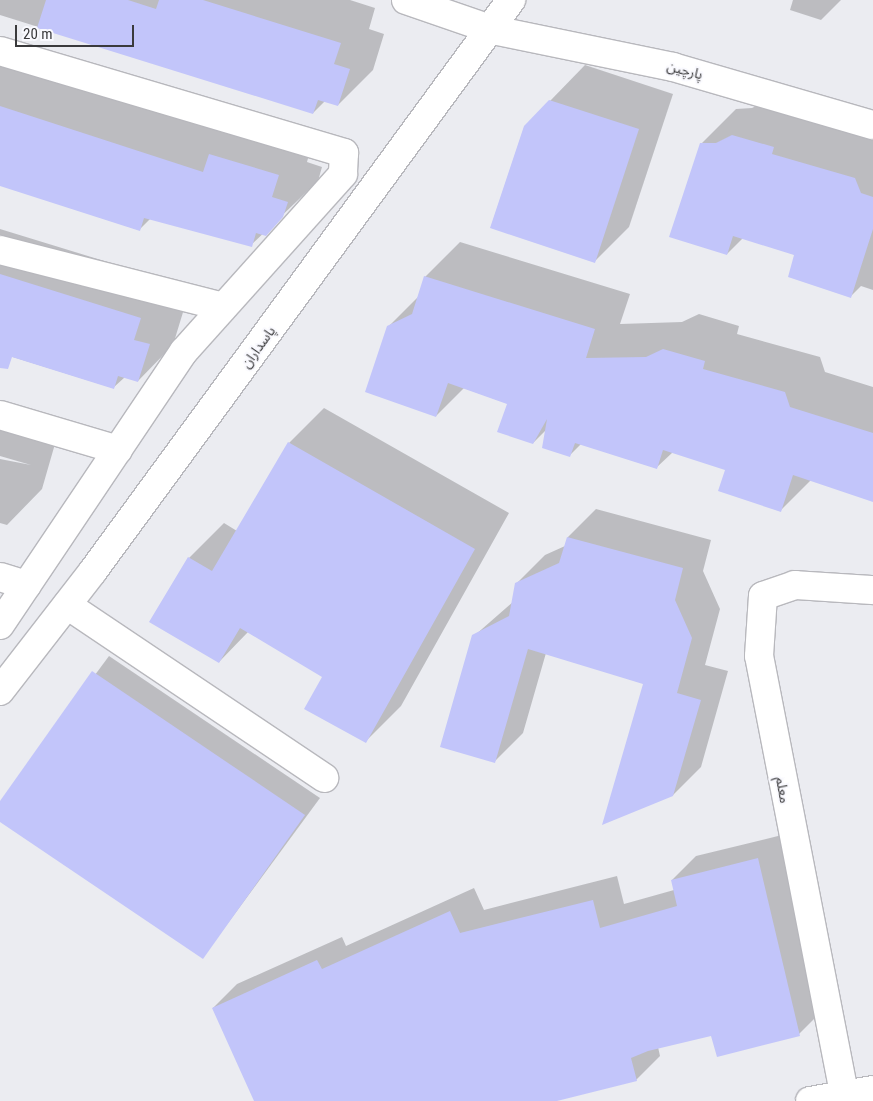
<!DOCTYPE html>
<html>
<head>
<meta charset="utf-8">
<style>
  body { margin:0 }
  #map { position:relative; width:873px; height:1101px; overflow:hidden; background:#ebecf1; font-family:"Roboto Condensed","Noto Sans Arabic",sans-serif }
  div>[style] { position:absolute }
  .shadow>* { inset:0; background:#0003 }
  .building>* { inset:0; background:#c2c5fa }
  .roads { filter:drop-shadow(1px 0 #b8b8bd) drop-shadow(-1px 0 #b8b8bd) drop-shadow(0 1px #b8b8bd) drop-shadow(0 -1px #b8b8bd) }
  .street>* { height:28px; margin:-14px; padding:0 14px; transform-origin:14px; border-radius:14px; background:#fff }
  .secondary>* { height:28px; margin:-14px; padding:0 14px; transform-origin:14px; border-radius:14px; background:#fff }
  span { translate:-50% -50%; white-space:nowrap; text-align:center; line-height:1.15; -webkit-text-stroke:4px #f9f9fe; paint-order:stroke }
  .street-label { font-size:14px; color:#3a3a3c }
  .scale { position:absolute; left:15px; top:25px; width:119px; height:22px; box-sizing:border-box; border:2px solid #3a3a3c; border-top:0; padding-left:6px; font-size:15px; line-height:18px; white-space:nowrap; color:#3a3a3c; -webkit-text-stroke:4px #f9f9fe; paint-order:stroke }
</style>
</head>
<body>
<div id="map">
  <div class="shadow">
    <i style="clip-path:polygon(0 0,350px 0,375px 8px,369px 29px,384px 34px,373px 70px,338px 105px,325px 101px,313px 113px,0 15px)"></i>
    <i style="clip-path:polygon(793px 0,841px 0,821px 20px,790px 10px)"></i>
    <i style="clip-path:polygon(0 61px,231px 134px,245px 120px,313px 140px,307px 162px,322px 167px,318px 181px,251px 245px,151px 218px,139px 230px,0 185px)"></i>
    <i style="clip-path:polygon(585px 65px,673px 94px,629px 227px,594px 262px,550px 101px)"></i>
    <i style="clip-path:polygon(768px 100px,873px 138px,873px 290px,861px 286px,850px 297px,796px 255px,743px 238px,727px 254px,701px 144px,736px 109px,752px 108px)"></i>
    <i style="clip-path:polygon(0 229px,176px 283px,184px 309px,173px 345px,138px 381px,125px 377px,113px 388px,0 353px)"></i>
    <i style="clip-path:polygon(460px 242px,630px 294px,620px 324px,682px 322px,699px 314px,739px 326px,737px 334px,820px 357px,825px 372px,873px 387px,873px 501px,811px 480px,780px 511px,726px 469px,673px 452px,656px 468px,581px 444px,569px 456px,547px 429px,533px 443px,509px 404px,464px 388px,436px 416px,388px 327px,419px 296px,425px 277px)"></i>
    <i style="clip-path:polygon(324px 408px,509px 513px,401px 706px,366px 741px,324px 677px,248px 632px,219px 662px,189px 558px,224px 523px,237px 531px,289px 443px)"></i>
    <i style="clip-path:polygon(0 412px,59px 430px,42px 489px,7px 525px,0 523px,0 459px,31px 465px,0 456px)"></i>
    <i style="clip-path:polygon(596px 509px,711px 540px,703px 571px,720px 609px,705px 665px,728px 671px,701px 767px,673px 795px,645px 684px,546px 653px,523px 733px,494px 762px,474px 636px,513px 602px,516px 584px,545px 555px,565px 546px,568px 537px)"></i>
    <i style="clip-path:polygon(109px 656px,320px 798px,203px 957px,0 820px,0 803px)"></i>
    <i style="clip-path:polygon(782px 835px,823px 1010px,799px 1034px,712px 1034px,658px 1047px,660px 1056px,636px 1080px,524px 1101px,256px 1101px,213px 1008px,237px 984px,342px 937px,346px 946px,474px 888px,484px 910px,617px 876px,624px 904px,674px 890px,672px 880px,696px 856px)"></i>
  </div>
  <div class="building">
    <i style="clip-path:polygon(46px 0,128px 0,156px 9px,159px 0,203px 0,341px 43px,334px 64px,350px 69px,338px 106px,318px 100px,313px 114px,37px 28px)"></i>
    <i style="clip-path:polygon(549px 100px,639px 129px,595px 263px,490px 228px,524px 126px)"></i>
    <i style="clip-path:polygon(0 106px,203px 172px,209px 154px,279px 175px,272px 197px,288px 202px,283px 217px,266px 236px,256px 233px,252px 247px,144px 218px,140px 231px,0 186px)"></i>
    <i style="clip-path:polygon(732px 135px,774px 147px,772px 154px,855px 178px,861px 193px,873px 197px,873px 229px,851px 298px,788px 277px,794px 255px,733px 236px,727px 255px,669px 237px,700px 143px,716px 143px)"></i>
    <i style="clip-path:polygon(0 274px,141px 318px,134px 340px,150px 344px,138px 382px,118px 376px,114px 389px,12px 357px,8px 369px,0 368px)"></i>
    <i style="clip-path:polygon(424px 276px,595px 329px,586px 358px,646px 357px,663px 349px,705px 361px,703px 369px,785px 392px,790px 407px,873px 433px,873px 502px,793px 475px,781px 512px,718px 491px,725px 470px,663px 450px,657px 469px,575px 443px,570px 457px,542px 448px,547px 419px,533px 444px,497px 432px,507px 404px,448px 383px,436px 417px,365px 392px,387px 326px,412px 314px)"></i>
    <i style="clip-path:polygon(288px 442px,475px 549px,366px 743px,304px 709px,322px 677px,240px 628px,219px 663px,149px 622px,188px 557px,212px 571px)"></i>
    <i style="clip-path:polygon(567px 537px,683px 568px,675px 600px,692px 638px,677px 693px,701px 700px,673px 796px,602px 825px,643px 684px,528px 649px,495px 763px,440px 747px,472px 635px,509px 616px,515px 583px,559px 563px)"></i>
    <i style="clip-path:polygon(92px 671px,305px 815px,203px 959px,0 822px,0 801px)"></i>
    <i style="clip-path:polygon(758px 858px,800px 1036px,717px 1057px,711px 1036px,648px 1051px,631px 1058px,637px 1081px,557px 1101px,254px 1101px,212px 1008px,317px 960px,322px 969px,450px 911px,460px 933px,593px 900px,600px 928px,677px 906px,671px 880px)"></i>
  </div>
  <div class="roads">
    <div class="street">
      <i style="left:493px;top:30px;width:184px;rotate:11.6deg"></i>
      <i style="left:673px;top:67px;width:208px;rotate:16.2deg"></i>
      <i style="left:0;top:51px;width:359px;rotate:16.5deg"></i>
      <i style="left:344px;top:153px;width:21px;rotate:93deg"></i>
      <i style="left:343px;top:174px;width:238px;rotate:131.9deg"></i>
      <i style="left:184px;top:351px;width:330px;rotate:123.9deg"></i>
      <i style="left:0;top:250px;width:230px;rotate:14.3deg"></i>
      <i style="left:0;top:415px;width:123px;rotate:16.5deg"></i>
      <i style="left:0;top:577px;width:28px;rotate:17deg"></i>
      <i style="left:67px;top:605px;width:310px;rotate:33.9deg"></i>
      <i style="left:844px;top:1093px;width:445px;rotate:-101deg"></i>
      <i style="left:759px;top:656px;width:60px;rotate:-86.2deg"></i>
      <i style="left:763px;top:596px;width:34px;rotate:-19deg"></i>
      <i style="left:795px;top:585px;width:78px;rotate:3.7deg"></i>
      <i style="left:810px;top:1101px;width:64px;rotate:-9.9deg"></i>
    </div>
    <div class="secondary">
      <i style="left:406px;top:0;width:92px;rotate:19deg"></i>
      <i style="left:0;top:691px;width:152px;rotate:-52.2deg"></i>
      <i style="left:93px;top:571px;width:708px;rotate:-53.79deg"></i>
    </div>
  </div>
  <div class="street-label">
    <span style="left:685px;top:70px;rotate:15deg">پارچین</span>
    <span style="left:258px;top:347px;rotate:-54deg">پاسداران</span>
    <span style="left:783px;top:790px;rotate:80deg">معلم</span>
  </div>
  <div class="scale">20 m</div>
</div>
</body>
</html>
